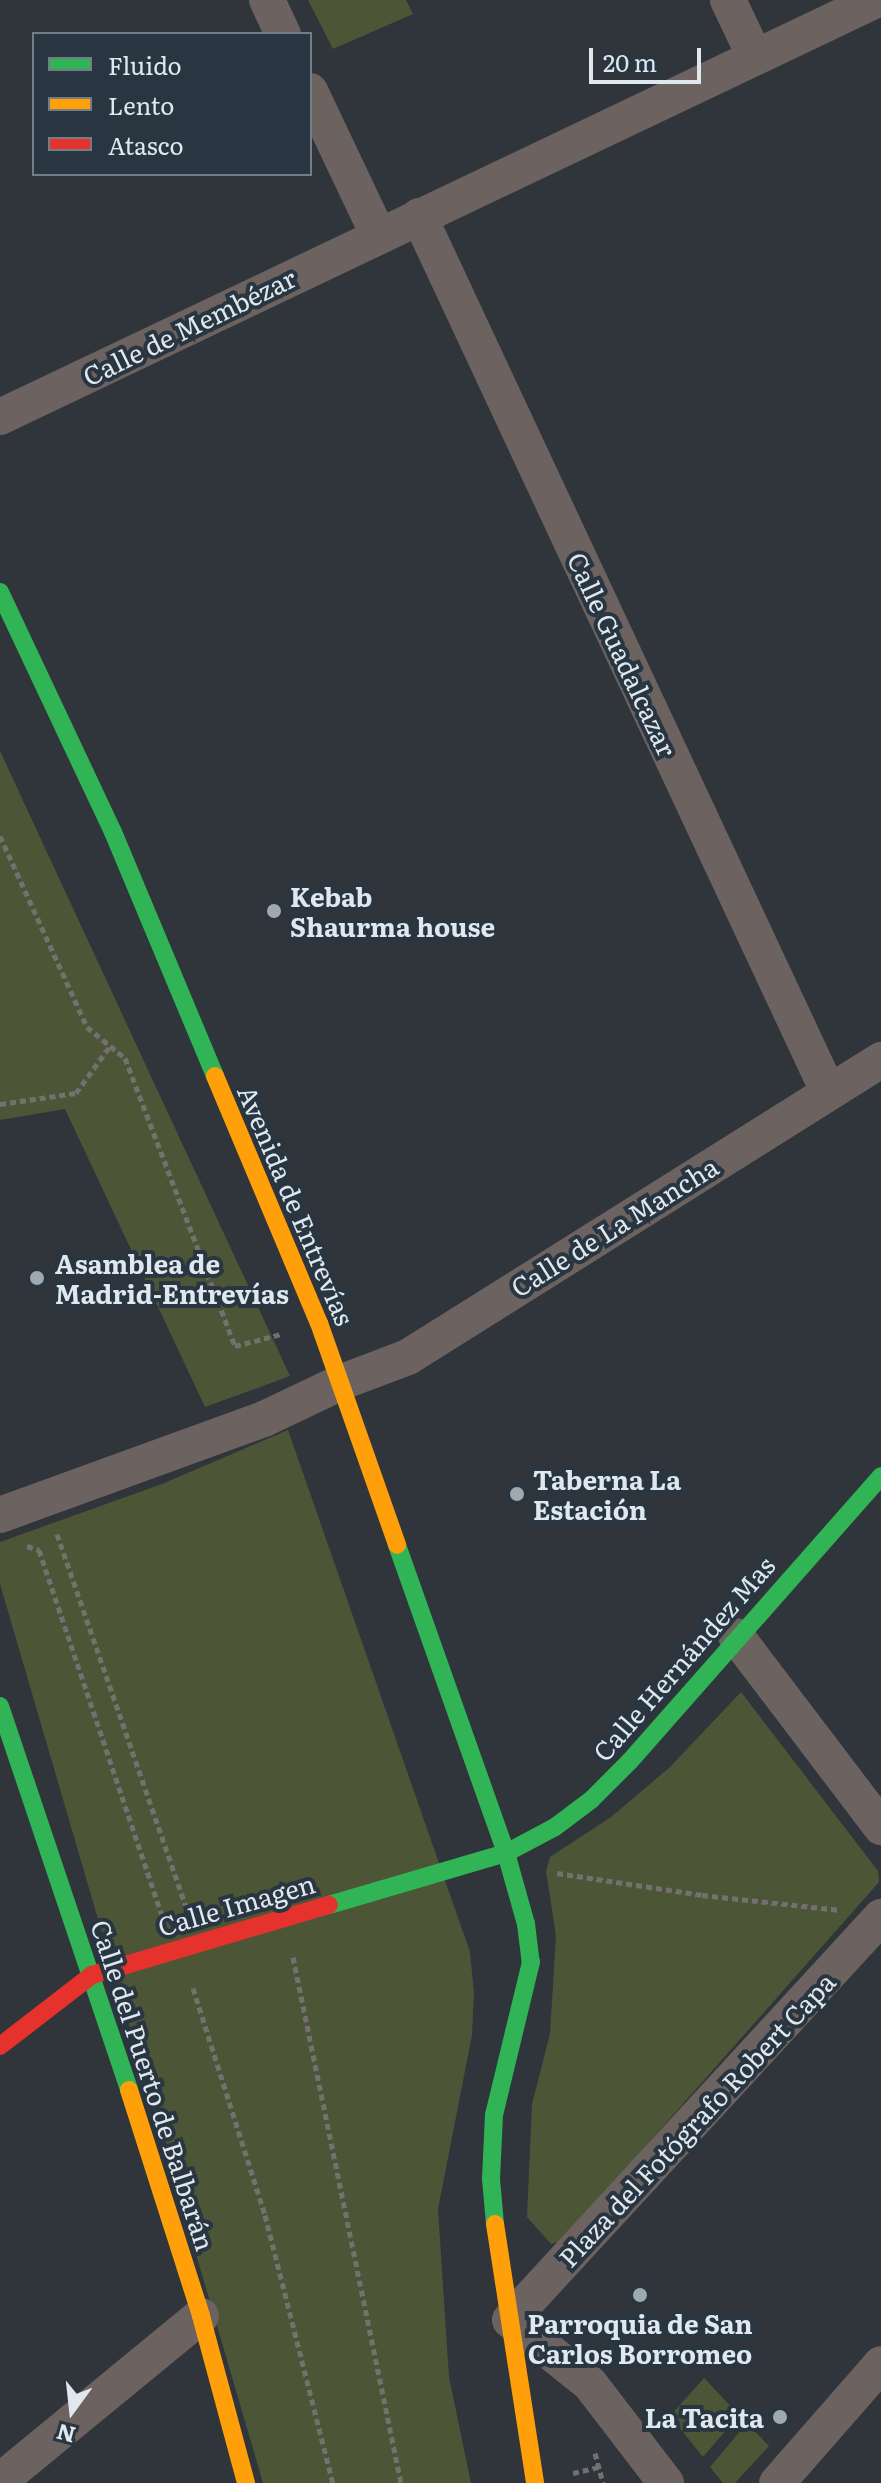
<!DOCTYPE html>
<html>
<head>
<meta charset="utf-8">
<style>
  body { margin:0 }
  #map { position:relative; width:881px; height:2483px; overflow:hidden; background:#2f353b; font-family:Literata,serif }
  div>[style] { position:absolute }
  .green>* { inset:0; background:#4d5537 }
  .path>* { height:5px; margin-top:-2.5px; transform-origin:0; background:repeating-linear-gradient(90deg,#74706f 0 6px,transparent 0 10px) }
  .street>* { height:36px; margin:-18px; padding:0 18px; transform-origin:18px; border-radius:18px; background:#6c625f }
  .fast>* { height:18px; margin:-9px; padding:0 9px; transform-origin:9px; border-radius:9px; background:#30b455 }
  .slow>* { height:18px; margin:-9px; padding:0 9px; transform-origin:9px; border-radius:9px; background:#ff9f0a }
  .jam>* { height:18px; margin:-9px; padding:0 9px; transform-origin:9px; border-radius:9px; background:#e5322d }
  .dots>* { width:22px; height:22px; translate:-50% -50%; box-sizing:border-box; border:4px solid #293641; border-radius:50% }
  span { translate:-50% -50%; white-space:nowrap; text-align:center; line-height:1.15; -webkit-text-stroke:8px #293641; paint-order:stroke }
  .street-label { font-size:26px; color:#dfe8ef }
  .poi-label { font-size:26px; color:#dfe8ef; font-weight:700 }
  .left { translate:0 -50%; text-align:left }
  .right { translate:-100% -50%; text-align:right }
  .legend { position:absolute; left:32px; top:32px; width:280px; height:144px; box-sizing:border-box; background:#293641; border:2px solid #727d87; margin:0; padding:10px 14px; list-style:none; font-size:24px; color:#dfe8ef }
  .legend li { display:flex; align-items:center; gap:16px; height:40px }
  .legend b { width:40px; border:2px solid #727d87 }
  .north { position:absolute; left:32px; top:2371px; width:80px; height:80px; -webkit-text-stroke:6px #293641; paint-order:stroke; rotate:195deg; font-size:22px; font-weight:700; line-height:32px; text-align:center; color:#dfe8ef }
  .north::after { content:''; display:block; margin:auto; width:28px; height:36px; background:#dfe8ef; clip-path:polygon(50% 0,100% 100%,50% 72%,0 100%) }
  .scale { position:absolute; left:589px; top:48px; width:112px; height:36px; box-sizing:border-box; border:4px solid #dfe8ef; border-top:0; padding-left:10px; font-size:24px; line-height:28px; white-space:nowrap; color:#dfe8ef; -webkit-text-stroke:6px #293641; paint-order:stroke }
</style>
</head>
<body>
<div id="map">
  <div class="green">
    <i style="clip-path:polygon(308px 0,406px 0,413px 14px,333px 49px)"></i>
    <i style="clip-path:polygon(0 751px,290px 1376px,205px 1407px,65px 1109px,0 1120px)"></i>
    <i style="clip-path:polygon(288px 1430px,470px 1952px,474px 1993px,472px 2035px,438px 2209px,449px 2377px,471px 2483px,263px 2483px,0 1584px,0 1542px,162px 1484px)"></i>
    <i style="clip-path:polygon(741px 1692px,878px 1871px,879px 1882px,562px 2241px,551px 2244px,527px 2217px,532px 2104px,550px 2034px,556px 1936px,546px 1871px,550px 1857px,611px 1817px,670px 1767px)"></i>
    <i style="clip-path:polygon(704px 2378px,739px 2415px,703px 2457px,670px 2416px)"></i>
    <i style="clip-path:polygon(747px 2423px,769px 2446px,735px 2483px,723px 2483px,710px 2467px)"></i>
  </div>
  <div class="path">
    <i style="left:0;top:836px;width:210px;rotate:65.5deg"></i>
    <i style="left:87px;top:1027px;width:49px;rotate:39.2deg"></i>
    <i style="left:125px;top:1058px;width:308px;rotate:69.1deg"></i>
    <i style="left:235px;top:1346px;width:48px;rotate:-14.6deg"></i>
    <i style="left:0;top:1104px;width:77px;rotate:-8.2deg"></i>
    <i style="left:76px;top:1093px;width:58px;rotate:-54.1deg"></i>
    <i style="left:57px;top:1534px;width:394px;rotate:70.9deg"></i>
    <i style="left:27px;top:1546px;width:13px;rotate:18deg"></i>
    <i style="left:39px;top:1550px;width:385px;rotate:71.4deg"></i>
    <i style="left:557px;top:1873px;width:147px;rotate:8.6deg"></i>
    <i style="left:702px;top:1895px;width:139px;rotate:6.2deg"></i>
    <i style="left:293px;top:1957px;width:537px;rotate:78.4deg"></i>
    <i style="left:193px;top:1988px;width:238px;rotate:72.4deg"></i>
    <i style="left:265px;top:2215px;width:276px;rotate:75.8deg"></i>
    <i style="left:595px;top:2453px;width:31px;rotate:75deg"></i>
    <i style="left:573px;top:2473px;width:26px;rotate:-13deg"></i>
  </div>
  <div class="street">
    <i style="left:267px;top:0;width:38px;rotate:65deg"></i>
    <i style="left:728px;top:0;width:61px;rotate:64.7deg"></i>
    <i style="left:310px;top:91px;width:161px;rotate:64.6deg"></i>
    <i style="left:419px;top:216px;width:966px;rotate:64.95deg"></i>
    <i style="left:0;top:417px;width:970px;rotate:-25.46deg"></i>
    <i style="left:0;top:1515px;width:281px;rotate:-20deg"></i>
    <i style="left:264px;top:1419px;width:86px;rotate:-25.4deg"></i>
    <i style="left:342px;top:1382px;width:71px;rotate:-20.7deg"></i>
    <i style="left:408px;top:1357px;width:559px;rotate:-32.12deg"></i>
    <i style="left:736px;top:1636px;width:240px;rotate:52.8deg"></i>
    <i style="left:0;top:2481px;width:260px;rotate:-39.4deg"></i>
    <i style="left:666px;top:2483px;width:125px;rotate:-127.5deg"></i>
    <i style="left:590px;top:2384px;width:102px;rotate:-141.3deg"></i>
    <i style="left:510px;top:2320px;width:548px;rotate:-47.37deg"></i>
    <i style="left:777px;top:2483px;width:158px;rotate:-48.8deg"></i>
  </div>
  <div class="fast">
    <i style="left:0;top:592px;width:265px;rotate:64.8deg"></i>
    <i style="left:113px;top:832px;width:264px;rotate:67.3deg"></i>
    <i style="left:397px;top:1545px;width:327px;rotate:70.5deg"></i>
    <i style="left:506px;top:1853px;width:74px;rotate:74.3deg"></i>
    <i style="left:526px;top:1924px;width:38px;rotate:83deg"></i>
    <i style="left:531px;top:1962px;width:157px;rotate:103.6deg"></i>
    <i style="left:494px;top:2115px;width:64px;rotate:92.7deg"></i>
    <i style="left:491px;top:2179px;width:45px;rotate:84.9deg"></i>
    <i style="left:0;top:1706px;width:405px;rotate:71.4deg"></i>
    <i style="left:329px;top:1905px;width:184px;rotate:-16.4deg"></i>
    <i style="left:506px;top:1853px;width:55px;rotate:-28deg"></i>
    <i style="left:555px;top:1827px;width:45px;rotate:-36.9deg"></i>
    <i style="left:591px;top:1800px;width:55px;rotate:-45deg"></i>
    <i style="left:630px;top:1761px;width:380px;rotate:-48.6deg"></i>
  </div>
  <div class="slow">
    <i style="left:215px;top:1076px;width:268px;rotate:67.2deg"></i>
    <i style="left:319px;top:1323px;width:235px;rotate:70.6deg"></i>
    <i style="left:129px;top:2090px;width:237px;rotate:72.3deg"></i>
    <i style="left:201px;top:2316px;width:173px;rotate:74.9deg"></i>
    <i style="left:495px;top:2224px;width:262px;rotate:81.2deg"></i>
  </div>
  <div class="jam">
    <i style="left:0;top:2046px;width:116px;rotate:-37.7deg"></i>
    <i style="left:92px;top:1975px;width:247px;rotate:-16.5deg"></i>
  </div>
  <div class="dots">
    <i style="left:274px;top:911px;background:#a1a9b0"></i>
    <i style="left:37px;top:1278px;background:#a1a9b0"></i>
    <i style="left:517px;top:1494px;background:#a1a9b0"></i>
    <i style="left:640px;top:2295px;background:#a1a9b0"></i>
    <i style="left:780px;top:2417px;background:#a1a9b0"></i>
  </div>
  <div class="street-label">
    <span style="left:189px;top:326px;rotate:-26deg">Calle de Membézar</span>
    <span style="left:623px;top:654px;rotate:65deg">Calle Guadalcazar</span>
    <span style="left:297px;top:1205px;rotate:67deg">Avenida de Entrevías</span>
    <span style="left:614px;top:1226px;rotate:-32deg">Calle de La Mancha</span>
    <span style="left:683px;top:1658px;rotate:-49deg">Calle Hernández Mas</span>
    <span style="left:236px;top:1904px;rotate:-16deg">Calle Imagen</span>
    <span style="left:154px;top:2085px;rotate:72deg">Calle del Puerto de Balbarán</span>
    <span style="left:696px;top:2119px;rotate:-47deg">Plaza del Fotógrafo Robert Capa</span>
  </div>
  <div class="poi-label">
    <span class="left" style="left:290px;top:911px">Kebab<br>Shaurma house</span>
    <span class="left" style="left:55px;top:1278px">Asamblea de<br>Madrid-Entrevías</span>
    <span class="left" style="left:533px;top:1494px">Taberna La<br>Estación</span>
    <span style="left:640px;top:2338px">Parroquia de San<br>Carlos Borromeo</span>
    <span class="right" style="left:764px;top:2417px">La Tacita</span>
  </div>
  <ul class="legend">
  <li><b style="height:10px;background:#30b455"></b>Fluido</li>
  <li><b style="height:10px;background:#ff9f0a"></b>Lento</li>
  <li><b style="height:10px;background:#e5322d"></b>Atasco</li>
  </ul>
  <div class="north">N</div>
  <div class="scale">20 m</div>
</div>
</body>
</html>
